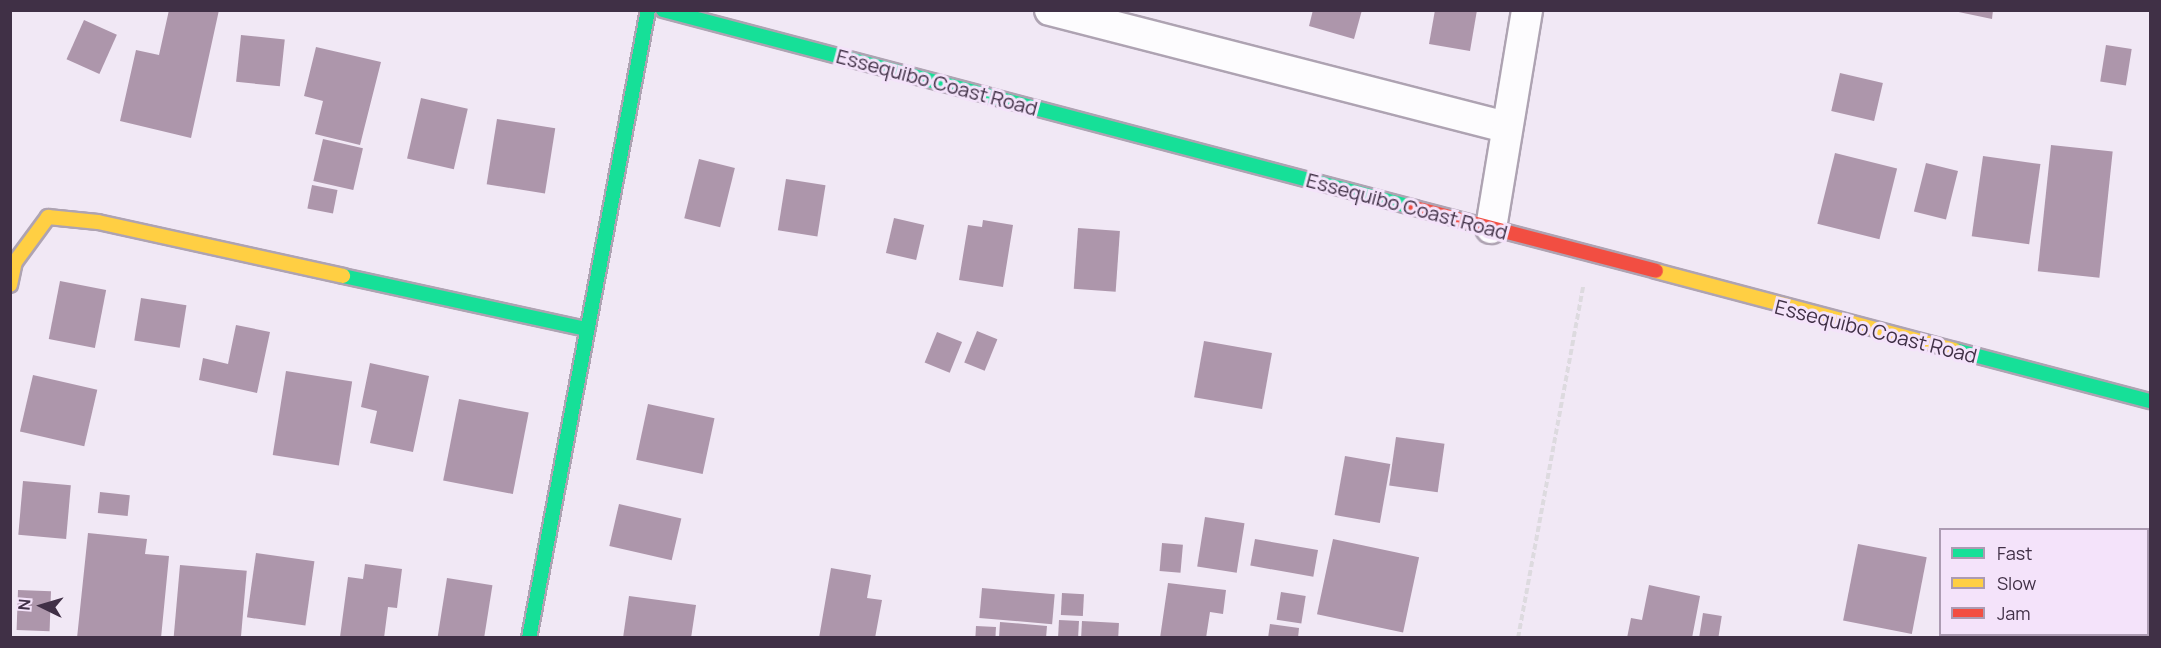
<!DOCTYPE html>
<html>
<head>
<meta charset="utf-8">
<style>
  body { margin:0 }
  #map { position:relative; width:2161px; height:648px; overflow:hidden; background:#f1e8f5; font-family:Manrope,sans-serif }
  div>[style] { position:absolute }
  .building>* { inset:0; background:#ad96ab; transform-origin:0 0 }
  .path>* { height:4px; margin-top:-2px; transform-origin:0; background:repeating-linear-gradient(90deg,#dddadf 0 6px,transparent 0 9px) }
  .roads { filter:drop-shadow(2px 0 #aea3b2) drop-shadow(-2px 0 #aea3b2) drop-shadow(0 2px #aea3b2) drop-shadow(0 -2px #aea3b2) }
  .street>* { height:30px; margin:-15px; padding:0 15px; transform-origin:15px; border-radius:15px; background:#fdfcfe }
  .fast>* { height:14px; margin:-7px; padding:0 7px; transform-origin:7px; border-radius:7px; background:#16e098 }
  .slow>* { height:14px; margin:-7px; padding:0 7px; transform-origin:7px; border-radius:7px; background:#ffcf43 }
  .jam>* { height:14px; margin:-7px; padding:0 7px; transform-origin:7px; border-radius:7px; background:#f24e42 }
  span { translate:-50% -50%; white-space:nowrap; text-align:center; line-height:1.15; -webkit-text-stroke:6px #f4e3fa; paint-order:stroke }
  .street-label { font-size:20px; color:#403046 }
  .frame { position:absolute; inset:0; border:12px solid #403046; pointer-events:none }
  .legend { position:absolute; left:1939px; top:528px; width:210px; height:108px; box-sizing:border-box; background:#f4e3fa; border:2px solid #ac9bb2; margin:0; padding:8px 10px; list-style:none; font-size:18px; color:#403046 }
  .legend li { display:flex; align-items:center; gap:12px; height:30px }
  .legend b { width:30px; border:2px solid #ac9bb2 }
  .north { position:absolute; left:12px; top:576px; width:60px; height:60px; -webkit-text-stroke:4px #f4e3fa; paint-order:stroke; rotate:275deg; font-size:16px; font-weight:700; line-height:24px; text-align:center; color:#403046 }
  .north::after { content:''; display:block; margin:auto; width:21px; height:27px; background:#403046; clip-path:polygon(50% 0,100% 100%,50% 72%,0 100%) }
</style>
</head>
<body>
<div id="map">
  <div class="building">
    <i style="clip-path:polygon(169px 10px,219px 10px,191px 138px,120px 121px,136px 50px,159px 55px)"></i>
    <i style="clip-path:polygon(1313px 10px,1362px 10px,1354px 39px,1309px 26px)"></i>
    <i style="clip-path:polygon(1435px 10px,1477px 10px,1470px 51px,1429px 44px)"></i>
    <i style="clip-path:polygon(1949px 10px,1993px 10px,1992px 19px)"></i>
    <i style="left:84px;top:20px;width:36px;height:43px;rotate:24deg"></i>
    <i style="left:241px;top:35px;width:44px;height:47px;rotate:6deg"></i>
    <i style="left:2106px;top:45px;width:26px;height:37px;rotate:9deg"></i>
    <i style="clip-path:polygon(316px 47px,381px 62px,360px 145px,315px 134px,323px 101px,304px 96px)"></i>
    <i style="left:1840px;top:73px;width:44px;height:39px;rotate:13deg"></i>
    <i style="left:421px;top:98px;width:48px;height:62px;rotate:13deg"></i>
    <i style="left:497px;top:119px;width:59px;height:66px;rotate:9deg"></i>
    <i style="left:323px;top:139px;width:41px;height:43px;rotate:13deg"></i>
    <i style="left:2051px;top:145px;width:62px;height:127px;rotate:6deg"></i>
    <i style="left:1835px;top:153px;width:64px;height:73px;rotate:14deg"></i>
    <i style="left:1983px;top:156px;width:58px;height:81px;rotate:8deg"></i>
    <i style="left:699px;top:159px;width:37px;height:61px;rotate:14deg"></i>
    <i style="left:1926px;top:163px;width:33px;height:50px;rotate:14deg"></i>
    <i style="left:786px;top:179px;width:40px;height:52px;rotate:9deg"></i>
    <i style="left:312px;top:185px;width:26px;height:24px;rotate:11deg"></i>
    <i style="left:894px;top:218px;width:31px;height:36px;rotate:13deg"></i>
    <i style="clip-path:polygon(983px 220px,1013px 225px,1003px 287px,959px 280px,968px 225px,982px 227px)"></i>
    <i style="left:1078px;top:228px;width:42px;height:61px;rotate:4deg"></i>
    <i style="left:60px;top:281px;width:47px;height:59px;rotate:11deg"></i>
    <i style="left:141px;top:298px;width:46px;height:43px;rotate:9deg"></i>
    <i style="clip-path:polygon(236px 325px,270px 332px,257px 393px,199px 380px,203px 358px,228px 364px)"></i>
    <i style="left:977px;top:331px;width:22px;height:34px;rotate:22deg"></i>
    <i style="left:937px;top:332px;width:27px;height:33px;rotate:22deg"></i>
    <i style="left:1204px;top:341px;width:69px;height:57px;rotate:10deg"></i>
    <i style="clip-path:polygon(370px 363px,429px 376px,413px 452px,370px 443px,377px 411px,361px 407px)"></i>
    <i style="left:286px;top:371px;width:67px;height:85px;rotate:9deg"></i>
    <i style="left:33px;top:375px;width:66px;height:58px;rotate:13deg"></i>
    <i style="left:459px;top:399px;width:71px;height:83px;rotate:11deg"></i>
    <i style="left:648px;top:404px;width:68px;height:57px;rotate:12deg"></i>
    <i style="left:1396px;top:437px;width:49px;height:49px;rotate:8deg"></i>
    <i style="left:1345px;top:456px;width:46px;height:60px;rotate:10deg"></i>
    <i style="left:23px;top:481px;width:48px;height:54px;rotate:5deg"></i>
    <i style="left:100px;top:492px;width:30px;height:21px;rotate:6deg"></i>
    <i style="left:619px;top:504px;width:64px;height:43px;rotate:13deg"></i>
    <i style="left:1205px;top:517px;width:40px;height:50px;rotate:9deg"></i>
    <i style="clip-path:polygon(88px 533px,147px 539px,145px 554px,169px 556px,161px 638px,77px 638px)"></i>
    <i style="left:1255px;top:539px;width:64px;height:27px;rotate:10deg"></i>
    <i style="left:1333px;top:539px;width:88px;height:77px;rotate:12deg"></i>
    <i style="left:1162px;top:543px;width:21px;height:28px;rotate:5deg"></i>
    <i style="left:1858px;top:544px;width:70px;height:78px;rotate:11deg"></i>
    <i style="left:256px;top:553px;width:59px;height:65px;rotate:8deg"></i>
    <i style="clip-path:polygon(365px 564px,402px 569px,397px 608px,388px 607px,384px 638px,340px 637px,348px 577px,363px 579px)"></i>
    <i style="left:180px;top:565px;width:67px;height:73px;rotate:5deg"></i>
    <i style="clip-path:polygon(831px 568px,871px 575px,867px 598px,882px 600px,875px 638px,819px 638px)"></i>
    <i style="left:447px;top:578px;width:46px;height:61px;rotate:9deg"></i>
    <i style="clip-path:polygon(1168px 583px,1226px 590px,1223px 614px,1210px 612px,1206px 638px,1160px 638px)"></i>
    <i style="clip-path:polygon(1649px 585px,1700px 596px,1692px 638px,1627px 638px,1631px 618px,1642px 620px)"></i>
    <i style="left:982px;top:588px;width:73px;height:30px;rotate:5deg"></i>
    <i style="left:18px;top:590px;width:33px;height:40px;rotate:2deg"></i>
    <i style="left:1281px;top:592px;width:25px;height:28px;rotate:9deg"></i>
    <i style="left:1062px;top:593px;width:22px;height:22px;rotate:3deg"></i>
    <i style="clip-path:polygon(629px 596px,696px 605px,691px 638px,623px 638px)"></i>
    <i style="left:1703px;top:613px;width:19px;height:25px;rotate:9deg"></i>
    <i style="left:1059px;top:620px;width:20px;height:18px;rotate:3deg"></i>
    <i style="left:1082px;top:621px;width:37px;height:17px;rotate:3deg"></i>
    <i style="clip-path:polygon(1000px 622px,1047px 626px,1046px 638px,999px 638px)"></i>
    <i style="clip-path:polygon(1270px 624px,1299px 628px,1298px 638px,1268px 638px)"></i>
    <i style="left:976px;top:626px;width:20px;height:12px;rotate:3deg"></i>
    <i style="clip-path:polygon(2074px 634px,2109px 634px,2108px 638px)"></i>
  </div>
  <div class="path">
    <i style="left:1518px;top:638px;width:358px;rotate:-79.5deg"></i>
  </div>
  <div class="roads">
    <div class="street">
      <i style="left:1050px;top:10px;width:470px;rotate:14.4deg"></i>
      <i style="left:1491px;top:228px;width:221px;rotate:-80.6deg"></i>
    </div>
    <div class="fast">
      <i style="left:663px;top:10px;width:778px;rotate:14.75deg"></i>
      <i style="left:343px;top:276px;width:250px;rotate:12.3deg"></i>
      <i style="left:1955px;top:350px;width:202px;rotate:14.7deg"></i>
      <i style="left:529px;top:638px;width:639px;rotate:-79.27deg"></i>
    </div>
    <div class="slow">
      <i style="left:1656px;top:271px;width:309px;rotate:14.8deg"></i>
      <i style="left:10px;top:285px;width:24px;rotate:-78deg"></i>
      <i style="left:15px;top:262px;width:56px;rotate:-53.7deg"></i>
      <i style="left:48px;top:217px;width:50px;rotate:5.7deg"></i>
      <i style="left:98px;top:222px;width:251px;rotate:12.4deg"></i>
    </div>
    <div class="jam">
      <i style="left:1415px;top:208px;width:249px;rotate:14.6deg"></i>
    </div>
  </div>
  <div class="street-label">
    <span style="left:937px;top:82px;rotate:15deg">Essequibo Coast Road</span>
    <span style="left:1407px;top:206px;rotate:15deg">Essequibo Coast Road</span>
    <span style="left:1876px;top:331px;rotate:14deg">Essequibo Coast Road</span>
  </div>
  <div class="frame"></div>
  <ul class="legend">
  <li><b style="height:8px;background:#16e098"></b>Fast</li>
  <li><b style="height:8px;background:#ffcf43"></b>Slow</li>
  <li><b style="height:8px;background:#f24e42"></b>Jam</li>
  </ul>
  <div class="north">N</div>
</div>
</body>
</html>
